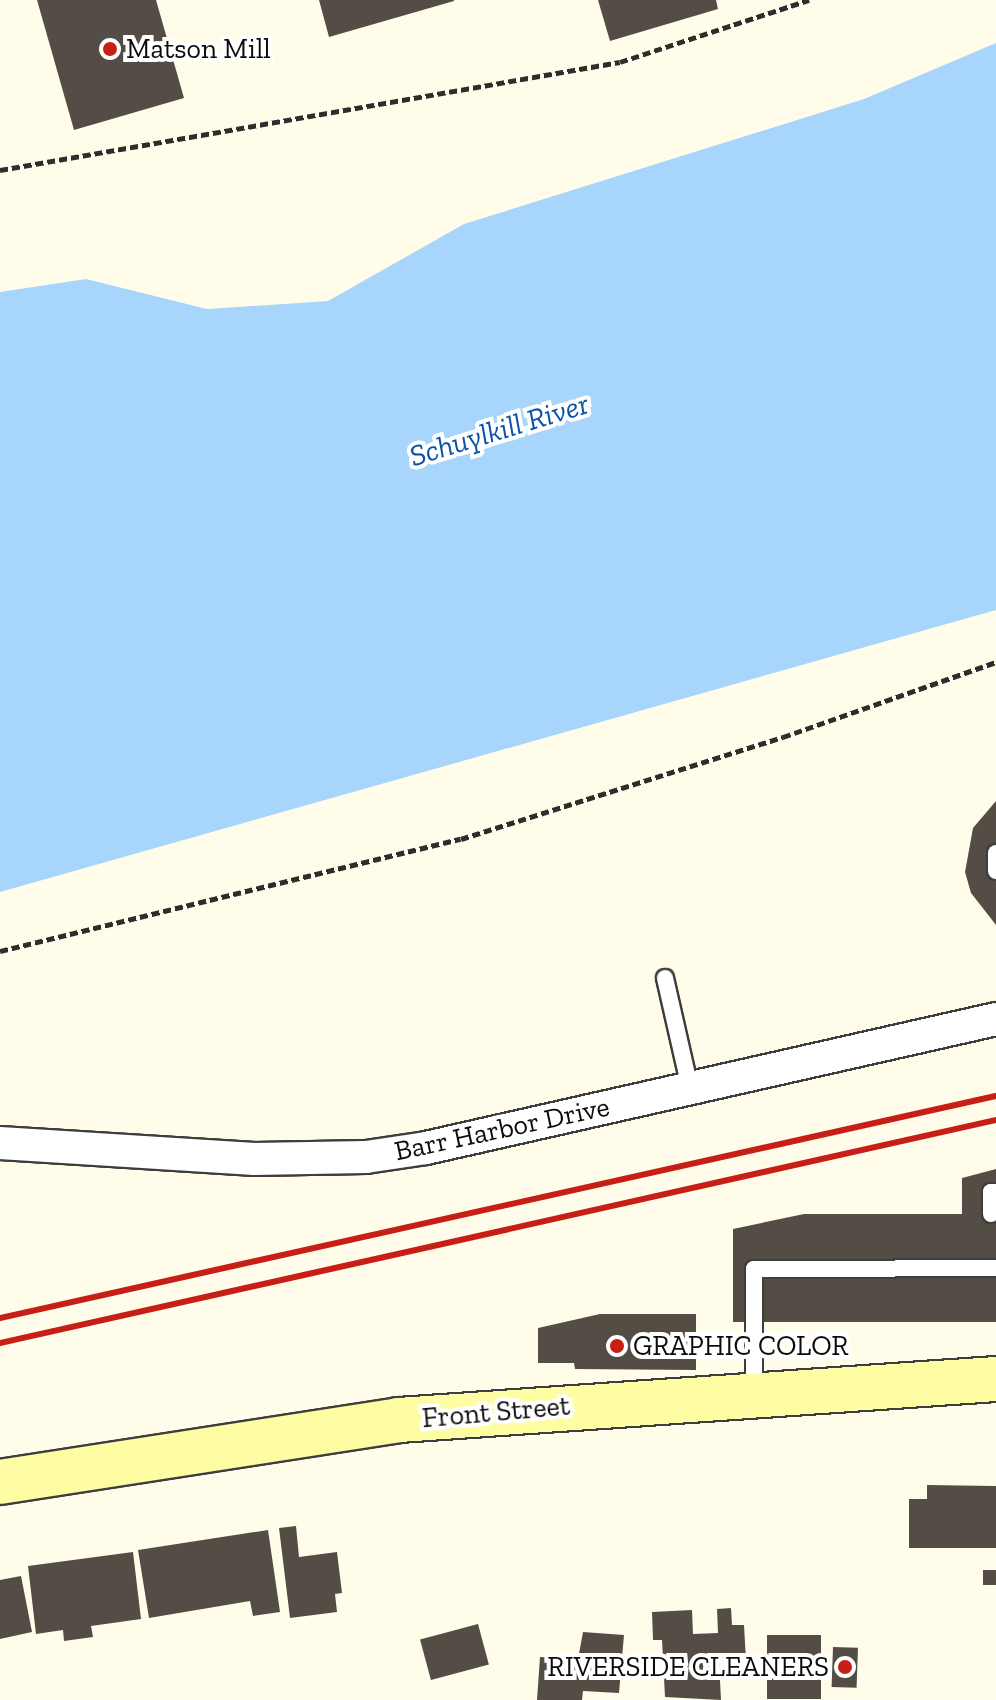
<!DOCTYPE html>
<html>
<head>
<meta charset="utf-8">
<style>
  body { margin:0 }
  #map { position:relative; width:996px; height:1700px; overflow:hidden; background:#fffde9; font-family:"Zilla Slab",serif }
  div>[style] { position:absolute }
  .water>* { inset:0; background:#a8d5fc }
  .building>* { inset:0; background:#544d46; transform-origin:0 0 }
  .path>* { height:5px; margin-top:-2.5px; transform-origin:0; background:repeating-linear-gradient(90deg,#2d2d2d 0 8px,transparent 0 12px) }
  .roads { filter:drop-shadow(2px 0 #3e3e3e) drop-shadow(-2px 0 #3e3e3e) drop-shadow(0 2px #3e3e3e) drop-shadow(0 -2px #3e3e3e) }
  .lane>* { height:16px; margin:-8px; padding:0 8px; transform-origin:8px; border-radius:8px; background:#fff }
  .street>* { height:32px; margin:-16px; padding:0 16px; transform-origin:16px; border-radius:16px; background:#fff }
  .secondary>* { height:44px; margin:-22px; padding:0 22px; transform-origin:22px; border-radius:22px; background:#fffda4 }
  .rail>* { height:6px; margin:-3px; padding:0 3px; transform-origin:3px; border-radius:3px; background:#c71e16 }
  .dots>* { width:22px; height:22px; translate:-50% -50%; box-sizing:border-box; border:4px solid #fff; border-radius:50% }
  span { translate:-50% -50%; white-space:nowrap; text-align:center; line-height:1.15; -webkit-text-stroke:8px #fff; paint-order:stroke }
  .poi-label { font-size:28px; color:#0b0b0b }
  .left { translate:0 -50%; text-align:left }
  .right { translate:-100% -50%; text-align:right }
  .street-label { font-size:28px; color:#0b0b0b }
  .water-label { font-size:30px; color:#0954a7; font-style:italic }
</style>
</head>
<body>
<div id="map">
  <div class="water">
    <i style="clip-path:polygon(996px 43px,996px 610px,0 892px,0 292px,86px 279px,207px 309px,328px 301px,464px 224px,864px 99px)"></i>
  </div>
  <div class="building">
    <i style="clip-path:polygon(37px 0,156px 0,184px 98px,74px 130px)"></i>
    <i style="clip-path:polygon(319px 0,454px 0,454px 1px,329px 37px)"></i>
    <i style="clip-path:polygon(598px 0,716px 0,718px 9px,610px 41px)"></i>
    <i style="clip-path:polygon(996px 801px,996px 925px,971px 893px,965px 872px,973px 828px)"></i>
    <i style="clip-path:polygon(996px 1169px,996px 1322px,733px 1322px,733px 1229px,804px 1214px,962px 1214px,962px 1178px)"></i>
    <i style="clip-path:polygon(600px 1314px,696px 1314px,696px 1370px,575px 1369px,574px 1363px,538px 1363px,538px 1328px)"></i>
    <i style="clip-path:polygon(927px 1485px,996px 1486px,996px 1548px,909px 1548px,909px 1499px,927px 1499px)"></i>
    <i style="clip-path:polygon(296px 1526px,299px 1557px,337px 1552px,342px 1593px,335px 1594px,337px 1612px,290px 1618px,279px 1528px)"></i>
    <i style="clip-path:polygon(268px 1530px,280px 1612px,253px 1616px,250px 1601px,149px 1618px,138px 1550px)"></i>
    <i style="clip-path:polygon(133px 1552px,141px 1619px,91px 1626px,93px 1637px,64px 1641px,63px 1630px,36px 1634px,28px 1566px)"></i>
    <i style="left:996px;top:1570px;width:15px;height:13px;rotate:90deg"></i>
    <i style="clip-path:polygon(21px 1576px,32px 1632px,0 1639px,0 1580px)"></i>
    <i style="clip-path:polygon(731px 1608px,732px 1625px,744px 1625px,746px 1660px,719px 1661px,721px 1700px,665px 1697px,662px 1640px,653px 1640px,652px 1612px,692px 1610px,693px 1634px,718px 1633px,717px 1609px)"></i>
    <i style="left:478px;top:1624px;width:42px;height:60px;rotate:75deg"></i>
    <i style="clip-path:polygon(583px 1632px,624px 1635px,619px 1693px,583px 1691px,582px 1700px,537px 1700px,540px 1657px,578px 1659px)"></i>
    <i style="left:767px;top:1635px;width:54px;height:64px"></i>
    <i style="left:833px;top:1647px;width:25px;height:40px;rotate:2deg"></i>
  </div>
  <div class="path">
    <i style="left:0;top:170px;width:629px;rotate:-9.88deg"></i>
    <i style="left:620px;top:62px;width:199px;rotate:-18.2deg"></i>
    <i style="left:0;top:951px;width:474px;rotate:-13.7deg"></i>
    <i style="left:461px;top:839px;width:338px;rotate:-17.6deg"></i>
    <i style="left:783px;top:737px;width:226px;rotate:-19.4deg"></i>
  </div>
  <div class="roads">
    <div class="lane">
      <i style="left:996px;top:853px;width:18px;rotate:90deg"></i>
      <i style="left:665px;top:978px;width:113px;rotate:77.2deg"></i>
      <i style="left:991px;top:1214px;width:22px;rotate:-90deg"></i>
      <i style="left:991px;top:1192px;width:5px"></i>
      <i style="left:754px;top:1392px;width:123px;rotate:-90deg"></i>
      <i style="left:754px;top:1269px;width:242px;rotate:-0.2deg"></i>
    </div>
    <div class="street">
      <i style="left:0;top:1143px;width:255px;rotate:3.6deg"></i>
      <i style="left:254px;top:1159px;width:112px;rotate:-1deg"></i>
      <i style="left:366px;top:1157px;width:61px;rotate:-8.5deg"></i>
      <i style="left:426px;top:1148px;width:584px;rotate:-12.75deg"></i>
    </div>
    <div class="secondary">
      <i style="left:0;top:1482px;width:404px;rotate:-8.8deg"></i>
      <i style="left:399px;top:1420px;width:598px;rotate:-3.93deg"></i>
    </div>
  </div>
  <div class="rail">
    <i style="left:0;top:1318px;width:1020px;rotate:-12.57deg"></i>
    <i style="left:0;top:1343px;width:1021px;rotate:-12.62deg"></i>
  </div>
  <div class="dots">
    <i style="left:110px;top:49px;background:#c71e16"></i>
    <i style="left:617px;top:1346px;background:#c71e16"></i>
    <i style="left:845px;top:1667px;background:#c71e16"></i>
  </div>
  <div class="poi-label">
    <span class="left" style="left:126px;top:49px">Matson Mill</span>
    <span class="left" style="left:633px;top:1346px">GRAPHIC COLOR</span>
    <span class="right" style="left:829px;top:1667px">RIVERSIDE CLEANERS</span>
  </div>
  <div class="street-label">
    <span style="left:502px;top:1129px;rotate:-12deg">Barr Harbor Drive</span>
    <span style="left:496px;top:1412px;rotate:-5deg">Front Street</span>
  </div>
  <div class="water-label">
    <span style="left:499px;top:430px;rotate:-17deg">Schuylkill River</span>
  </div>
</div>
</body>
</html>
